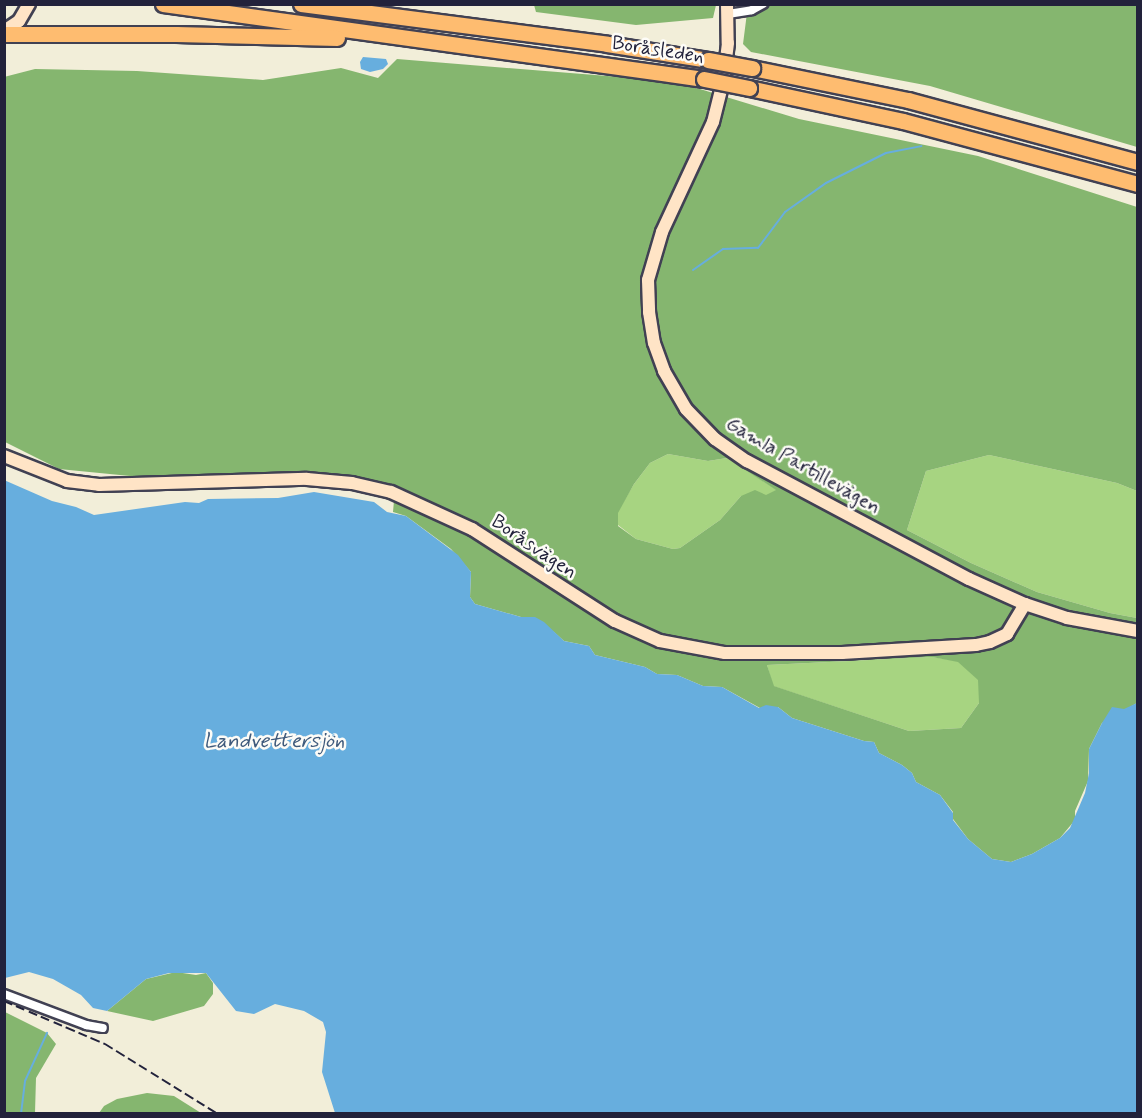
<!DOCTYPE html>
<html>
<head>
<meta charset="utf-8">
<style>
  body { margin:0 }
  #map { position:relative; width:1142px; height:1118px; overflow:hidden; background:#f2eed9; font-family:Mynerve,sans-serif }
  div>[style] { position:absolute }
  .green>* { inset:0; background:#a7d481 }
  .forest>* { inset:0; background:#85b66f }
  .water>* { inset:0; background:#67aede }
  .stream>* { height:2px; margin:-1px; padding:0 1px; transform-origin:1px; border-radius:1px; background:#67aede }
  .roads { filter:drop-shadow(2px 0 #414153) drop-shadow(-2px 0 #414153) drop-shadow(0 2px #414153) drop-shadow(0 -2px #414153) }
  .street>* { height:8px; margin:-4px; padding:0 4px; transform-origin:4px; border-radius:4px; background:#fff }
  .secondary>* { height:12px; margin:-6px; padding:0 6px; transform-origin:6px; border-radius:6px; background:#ffe4c6 }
  .highway>* { height:15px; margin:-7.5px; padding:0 7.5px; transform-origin:7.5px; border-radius:7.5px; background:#febc70 }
  .rail>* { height:2px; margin-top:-1px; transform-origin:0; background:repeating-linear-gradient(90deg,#22223b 0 9px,transparent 0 13.5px) }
  .bridges { filter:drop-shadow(2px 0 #414153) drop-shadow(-2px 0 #414153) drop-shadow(0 2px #414153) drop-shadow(0 -2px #414153) }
  .highway-bridge>* { height:15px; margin:-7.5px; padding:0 7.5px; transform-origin:7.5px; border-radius:7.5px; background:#febc70 }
  span { translate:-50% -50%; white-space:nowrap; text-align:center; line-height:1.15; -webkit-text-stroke:5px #fdfcf7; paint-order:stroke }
  .street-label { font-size:20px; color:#22223b }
  .water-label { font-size:21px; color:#3e5a7c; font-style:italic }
  .frame { position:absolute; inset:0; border:6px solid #22223b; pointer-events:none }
</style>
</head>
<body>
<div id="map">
  <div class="green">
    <i style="clip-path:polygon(668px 454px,708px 461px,727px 458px,777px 490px,766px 496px,741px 496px,720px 520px,680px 548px,673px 549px,636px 539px,618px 525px,617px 513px,634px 484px,650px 463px)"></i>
    <i style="clip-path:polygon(989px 455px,1117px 483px,1137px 491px,1137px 618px,1110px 613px,1037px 592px,971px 563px,907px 530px,926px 471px)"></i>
    <i style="clip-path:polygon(932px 657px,958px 661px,979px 680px,979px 703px,961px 728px,909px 731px,773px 686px,767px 665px)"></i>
  </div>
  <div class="forest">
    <i style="clip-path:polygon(534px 5px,534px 4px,716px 5px,713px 18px,636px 25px,536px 12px)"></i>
    <i style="clip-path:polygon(748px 5px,1137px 5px,1137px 147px,930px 86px,751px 52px,743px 44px)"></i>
    <i style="clip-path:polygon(evenodd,397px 59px,657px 80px,700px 89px,799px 119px,978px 156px,1137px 207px,1137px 491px,1117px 483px,989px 455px,926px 471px,907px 530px,971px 563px,1037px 592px,1110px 613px,1137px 618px,1137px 703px,1102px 723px,1089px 749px,1088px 781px,1075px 811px,1075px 820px,1060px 838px,1032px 854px,1011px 862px,992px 859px,968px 839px,953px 819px,953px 812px,940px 795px,916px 782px,912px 773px,902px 765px,879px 753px,874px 742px,864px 741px,792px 718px,778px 707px,760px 708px,722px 687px,703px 686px,677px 675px,657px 674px,645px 667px,595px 655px,589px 646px,564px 641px,554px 632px,521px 617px,475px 604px,470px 597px,471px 572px,451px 549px,406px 516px,393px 512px,395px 489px,194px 477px,130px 476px,59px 469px,5px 442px,4px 77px,35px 69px,137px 71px,263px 80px,341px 68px,378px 78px,397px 59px,668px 454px,708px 461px,727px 458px,776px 490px,766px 495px,755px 490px,741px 496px,720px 520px,680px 548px,673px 549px,636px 539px,618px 526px,618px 513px,634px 484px,650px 463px,668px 454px,397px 59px,932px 657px,958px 662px,978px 680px,979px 703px,961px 728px,909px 731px,774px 686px,767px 665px,932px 657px)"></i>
    <i style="clip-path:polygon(176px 972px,196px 975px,206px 973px,213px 983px,213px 994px,204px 1006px,153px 1021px,107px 1011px,146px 979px)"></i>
    <i style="clip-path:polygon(5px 1012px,47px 1033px,56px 1044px,36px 1078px,35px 1113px,5px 1113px)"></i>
    <i style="clip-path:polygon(147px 1093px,174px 1096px,201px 1113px,99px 1113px,104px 1106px,117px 1099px)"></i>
  </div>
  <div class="water">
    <i style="clip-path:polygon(363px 57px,386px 59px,388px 64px,383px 69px,370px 72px,361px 69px,360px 62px)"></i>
    <i style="clip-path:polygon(4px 480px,52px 501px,76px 507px,94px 515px,185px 502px,199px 503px,208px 499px,278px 498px,314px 492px,374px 502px,387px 512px,406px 516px,458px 555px,471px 572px,470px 597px,475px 604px,521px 617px,535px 617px,544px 622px,564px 641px,589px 646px,595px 655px,645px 667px,657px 674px,677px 675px,703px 686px,722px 687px,759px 708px,766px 705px,778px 707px,792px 718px,864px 741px,874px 742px,879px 753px,902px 765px,912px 773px,916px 782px,940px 795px,953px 813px,953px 820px,968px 839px,992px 859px,1011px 862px,1032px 854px,1060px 838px,1070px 828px,1085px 793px,1089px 773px,1089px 749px,1102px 723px,1112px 707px,1124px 709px,1137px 703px,1137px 1113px,335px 1113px,322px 1072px,326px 1032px,323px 1022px,304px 1011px,275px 1004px,254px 1014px,236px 1011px,206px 973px,169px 973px,146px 979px,107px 1011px,93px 1008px,81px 995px,53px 979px,29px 972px,5px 978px)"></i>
  </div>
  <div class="stream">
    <i style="left:693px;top:270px;width:37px;rotate:-35deg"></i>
    <i style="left:723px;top:249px;width:35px;rotate:-2deg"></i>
    <i style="left:758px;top:248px;width:45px;rotate:-53.1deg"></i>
    <i style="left:785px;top:212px;width:50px;rotate:-35.3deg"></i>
    <i style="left:826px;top:183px;width:67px;rotate:-26.6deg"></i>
    <i style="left:886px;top:153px;width:36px;rotate:-11deg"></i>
    <i style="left:21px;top:1114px;width:33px;rotate:-83deg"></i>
    <i style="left:25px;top:1081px;width:53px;rotate:-65.4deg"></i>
  </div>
  <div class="roads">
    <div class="street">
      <i style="left:728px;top:14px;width:24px;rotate:-9deg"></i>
      <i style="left:752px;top:10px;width:13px;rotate:-29deg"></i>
      <i style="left:4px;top:994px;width:88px;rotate:20.7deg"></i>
      <i style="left:86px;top:1025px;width:17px;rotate:10deg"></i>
    </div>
    <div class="secondary">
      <i style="left:727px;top:4px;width:39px;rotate:89deg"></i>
      <i style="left:728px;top:43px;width:35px;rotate:97deg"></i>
      <i style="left:724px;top:78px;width:45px;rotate:104deg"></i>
      <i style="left:713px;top:122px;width:121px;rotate:114.9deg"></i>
      <i style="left:662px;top:232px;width:50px;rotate:106.3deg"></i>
      <i style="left:648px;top:280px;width:32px;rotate:88deg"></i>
      <i style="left:649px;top:312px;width:31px;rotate:81deg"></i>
      <i style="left:654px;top:343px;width:30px;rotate:70deg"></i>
      <i style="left:664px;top:371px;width:44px;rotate:59.9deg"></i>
      <i style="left:686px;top:409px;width:42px;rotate:46deg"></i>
      <i style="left:715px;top:439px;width:39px;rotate:35deg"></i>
      <i style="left:747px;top:461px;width:251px;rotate:28deg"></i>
      <i style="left:969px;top:579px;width:61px;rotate:24.1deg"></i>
      <i style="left:1025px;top:604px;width:44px;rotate:18.4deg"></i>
      <i style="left:1067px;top:618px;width:72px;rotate:10.4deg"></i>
      <i style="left:4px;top:31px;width:18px;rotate:-34deg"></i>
      <i style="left:19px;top:21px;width:20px;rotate:-60deg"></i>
      <i style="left:4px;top:456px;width:68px;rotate:21.6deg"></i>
      <i style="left:67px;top:481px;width:32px;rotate:7deg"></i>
      <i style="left:99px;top:485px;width:208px;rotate:-1.7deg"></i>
      <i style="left:307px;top:479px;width:45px;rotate:5.1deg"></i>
      <i style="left:352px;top:483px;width:40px;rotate:13deg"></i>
      <i style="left:391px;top:492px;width:89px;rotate:24.6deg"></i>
      <i style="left:472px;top:529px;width:170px;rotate:32.8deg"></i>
      <i style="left:615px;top:621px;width:49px;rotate:24deg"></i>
      <i style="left:660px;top:641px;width:66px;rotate:10.5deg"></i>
      <i style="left:725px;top:653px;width:117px"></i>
      <i style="left:842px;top:653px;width:134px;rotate:-3.4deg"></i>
      <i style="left:976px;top:645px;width:14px;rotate:-12deg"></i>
      <i style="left:990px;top:642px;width:19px;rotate:-25deg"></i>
      <i style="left:1007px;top:634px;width:35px;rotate:-59deg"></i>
    </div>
    <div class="highway">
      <i style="left:163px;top:4px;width:546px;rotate:7.89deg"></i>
      <i style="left:301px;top:4px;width:309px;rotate:7.4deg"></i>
      <i style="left:607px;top:44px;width:102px;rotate:9deg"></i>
      <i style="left:4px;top:34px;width:172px"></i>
      <i style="left:176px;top:34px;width:161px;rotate:1.4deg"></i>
      <i style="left:752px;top:68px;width:159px;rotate:11.6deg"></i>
      <i style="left:908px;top:100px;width:238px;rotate:15.1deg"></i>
      <i style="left:749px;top:88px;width:157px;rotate:12.1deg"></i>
      <i style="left:903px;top:121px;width:243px;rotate:15deg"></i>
    </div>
  </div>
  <div class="rail">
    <i style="left:4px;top:1001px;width:110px;rotate:23.1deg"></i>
    <i style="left:105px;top:1044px;width:133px;rotate:31.8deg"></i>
  </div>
  <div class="bridges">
    <div class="highway-bridge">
      <i style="left:708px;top:60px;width:45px;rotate:10.3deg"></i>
      <i style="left:704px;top:79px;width:46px;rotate:11.3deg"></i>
    </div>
  </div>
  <div class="street-label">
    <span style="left:658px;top:50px;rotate:9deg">Boråsleden</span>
    <span style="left:803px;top:466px;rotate:30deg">Gamla Partillevägen</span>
    <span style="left:534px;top:547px;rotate:34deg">Boråsvägen</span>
  </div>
  <div class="water-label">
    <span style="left:274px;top:741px">Landvettersjön</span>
  </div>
  <div class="frame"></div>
</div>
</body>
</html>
